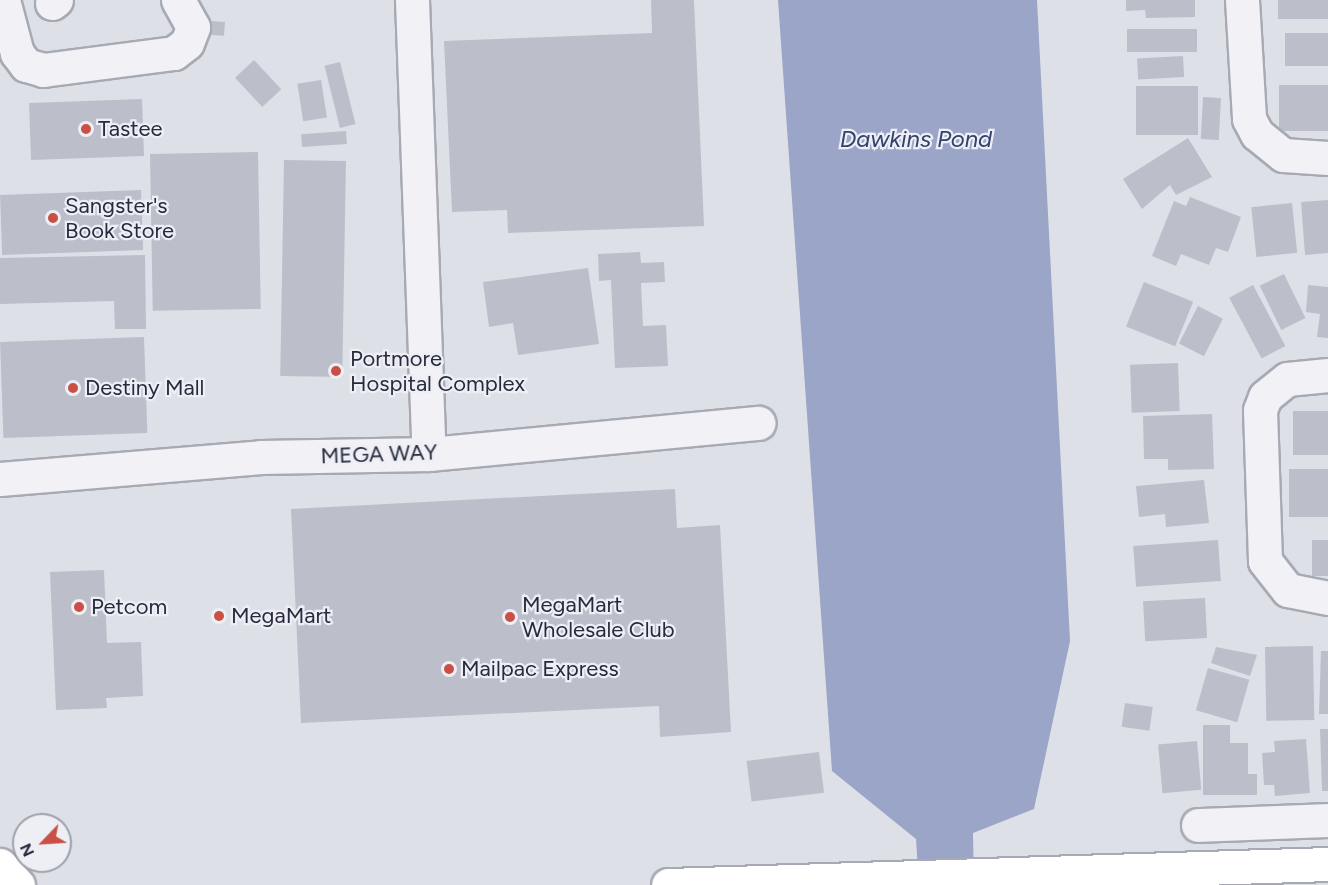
<!DOCTYPE html>
<html>
<head>
<meta charset="utf-8">
<style>
  body { margin:0 }
  #map { position:relative; width:1328px; height:885px; overflow:hidden; background:#dee0e7; font-family:Figtree,sans-serif }
  div>[style] { position:absolute }
  .water>* { inset:0; background:#9aa5c7 }
  .building>* { inset:0; background:#bcbeca; transform-origin:0 0 }
  .roads { filter:drop-shadow(2px 0 #a7aab4) drop-shadow(-2px 0 #a7aab4) drop-shadow(0 2px #a7aab4) drop-shadow(0 -2px #a7aab4) }
  .minor>* { height:33px; margin:-16.5px; padding:0 16.5px; transform-origin:16.5px; border-radius:16.5px; background:#f1f1f6 }
  .major>* { height:33px; margin:-16.5px; padding:0 16.5px; transform-origin:16.5px; border-radius:16.5px; background:#fff }
  .dots>* { width:16px; height:16px; translate:-50% -50%; box-sizing:border-box; border:3px solid #edeff5; border-radius:50% }
  span { translate:-50% -50%; white-space:nowrap; text-align:center; line-height:1.15; -webkit-text-stroke:4.5px #edeff5; paint-order:stroke }
  .poi-label { font-size:22px; color:#282b3e }
  .left { translate:0 -50%; text-align:left }
  .street-label { font-size:22px; color:#282b3e }
  .water-label { font-size:24px; color:#334170; font-style:italic }
  .north { position:absolute; left:12px; top:813px; width:60px; height:60px; box-sizing:border-box; background:#edeff5; border:2px solid #9ea1ac; border-radius:50%; rotate:245deg; font-size:16px; font-weight:700; line-height:24px; text-align:center; color:#282b3e }
  .north::after { content:''; display:block; margin:auto; width:21px; height:27px; background:#ca4f45; clip-path:polygon(50% 0,100% 100%,50% 72%,0 100%) }
</style>
</head>
<body>
<div id="map">
  <div class="water">
    <i style="clip-path:polygon(778px 0,1037px 0,1070px 641px,1034px 809px,973px 833px,974px 885px,919px 885px,916px 839px,832px 771px)"></i>
  </div>
  <div class="building">
    <i style="clip-path:polygon(651px 0,694px 0,704px 226px,508px 233px,507px 210px,452px 212px,444px 41px,652px 33px)"></i>
    <i style="clip-path:polygon(1126px 0,1195px 0,1195px 17px,1146px 18px,1145px 10px,1126px 11px)"></i>
    <i style="left:1278px;top:0;width:50px;height:19px"></i>
    <i style="left:212px;top:21px;width:13px;height:14px;rotate:4deg"></i>
    <i style="left:1197px;top:29px;width:23px;height:70px;rotate:90deg"></i>
    <i style="left:1328px;top:33px;width:33px;height:43px;rotate:90deg"></i>
    <i style="left:1183px;top:56px;width:21px;height:46px;rotate:87deg"></i>
    <i style="left:254px;top:60px;width:40px;height:26px;rotate:47deg"></i>
    <i style="left:340px;top:62px;width:64px;height:16px;rotate:76deg"></i>
    <i style="left:321px;top:80px;width:38px;height:24px;rotate:81deg"></i>
    <i style="left:1279px;top:85px;width:49px;height:46px"></i>
    <i style="left:1136px;top:86px;width:62px;height:49px"></i>
    <i style="left:1203px;top:97px;width:18px;height:42px;rotate:3deg"></i>
    <i style="left:142px;top:99px;width:57px;height:113px;rotate:88deg"></i>
    <i style="left:346px;top:131px;width:13px;height:45px;rotate:86deg"></i>
    <i style="clip-path:polygon(1188px 138px,1212px 177px,1176px 195px,1170px 185px,1142px 209px,1123px 179px)"></i>
    <i style="left:258px;top:152px;width:157px;height:108px;rotate:89deg"></i>
    <i style="left:284px;top:160px;width:62px;height:216px;rotate:1deg"></i>
    <i style="left:141px;top:190px;width:60px;height:141px;rotate:88deg"></i>
    <i style="clip-path:polygon(1190px 197px,1241px 217px,1228px 252px,1216px 248px,1209px 265px,1181px 254px,1176px 266px,1152px 256px,1174px 201px,1186px 206px)"></i>
    <i style="clip-path:polygon(1328px 200px,1328px 253px,1305px 255px,1301px 202px)"></i>
    <i style="left:1292px;top:203px;width:50px;height:41px;rotate:84deg"></i>
    <i style="clip-path:polygon(640px 252px,641px 263px,664px 262px,665px 282px,641px 283px,643px 326px,666px 325px,668px 366px,615px 368px,611px 280px,599px 281px,598px 254px)"></i>
    <i style="clip-path:polygon(145px 255px,146px 329px,115px 329px,114px 301px,0 304px,0 258px)"></i>
    <i style="clip-path:polygon(588px 268px,599px 344px,518px 355px,513px 323px,489px 327px,483px 282px)"></i>
    <i style="left:1284px;top:274px;width:49px;height:27px;rotate:64deg"></i>
    <i style="left:1144px;top:282px;width:53px;height:48px;rotate:22deg"></i>
    <i style="left:1253px;top:285px;width:69px;height:27px;rotate:62deg"></i>
    <i style="clip-path:polygon(1308px 285px,1328px 287px,1328px 338px,1317px 337px,1320px 314px,1306px 312px)"></i>
    <i style="left:1198px;top:306px;width:28px;height:42px;rotate:27deg"></i>
    <i style="left:144px;top:337px;width:96px;height:144px;rotate:88deg"></i>
    <i style="left:1178px;top:363px;width:48px;height:48px;rotate:88deg"></i>
    <i style="left:1328px;top:411px;width:44px;height:35px;rotate:90deg"></i>
    <i style="clip-path:polygon(1212px 414px,1214px 469px,1168px 470px,1168px 459px,1144px 459px,1143px 416px)"></i>
    <i style="left:1328px;top:469px;width:48px;height:39px;rotate:90deg"></i>
    <i style="clip-path:polygon(1204px 480px,1209px 523px,1166px 527px,1165px 514px,1139px 517px,1136px 486px)"></i>
    <i style="clip-path:polygon(675px 489px,677px 528px,720px 525px,731px 732px,660px 737px,659px 706px,301px 723px,291px 509px)"></i>
    <i style="left:1218px;top:540px;width:41px;height:85px;rotate:86deg"></i>
    <i style="left:1312px;top:540px;width:16px;height:36px"></i>
    <i style="clip-path:polygon(104px 570px,107px 643px,141px 642px,143px 696px,106px 698px,107px 708px,56px 710px,50px 572px)"></i>
    <i style="left:1205px;top:598px;width:40px;height:62px;rotate:87deg"></i>
    <i style="left:1313px;top:646px;width:74px;height:48px;rotate:89deg"></i>
    <i style="clip-path:polygon(1216px 647px,1257px 655px,1250px 676px,1211px 663px)"></i>
    <i style="clip-path:polygon(1321px 651px,1328px 651px,1328px 714px,1319px 714px)"></i>
    <i style="left:1208px;top:668px;width:43px;height:44px;rotate:16deg"></i>
    <i style="left:1125px;top:703px;width:28px;height:24px;rotate:8deg"></i>
    <i style="clip-path:polygon(1203px 725px,1230px 725px,1230px 743px,1248px 743px,1248px 774px,1257px 774px,1257px 795px,1203px 795px)"></i>
    <i style="clip-path:polygon(1320px 729px,1328px 729px,1328px 791px,1322px 791px)"></i>
    <i style="clip-path:polygon(1306px 739px,1310px 793px,1275px 796px,1274px 785px,1264px 785px,1262px 753px,1275px 752px,1274px 741px)"></i>
    <i style="left:1197px;top:741px;width:49px;height:39px;rotate:85deg"></i>
    <i style="left:819px;top:752px;width:41px;height:73px;rotate:83deg"></i>
  </div>
  <div class="roads">
    <div class="minor">
      <i style="left:3px;top:0;width:55px;rotate:75.2deg"></i>
      <i style="left:17px;top:53px;width:15px;rotate:53deg"></i>
      <i style="left:26px;top:65px;width:18px;rotate:16deg"></i>
      <i style="left:43px;top:70px;width:132px;rotate:-7.4deg"></i>
      <i style="left:174px;top:53px;width:16px;rotate:-38deg"></i>
      <i style="left:187px;top:43px;width:17px;rotate:-69deg"></i>
      <i style="left:193px;top:27px;width:31px;rotate:-119deg"></i>
      <i style="left:412px;top:0;width:454px;rotate:87.9deg"></i>
      <i style="left:1242px;top:0;width:119px;rotate:86.6deg"></i>
      <i style="left:1249px;top:119px;width:17px;rotate:62deg"></i>
      <i style="left:1257px;top:134px;width:33px;rotate:39deg"></i>
      <i style="left:1283px;top:155px;width:45px;rotate:3.8deg"></i>
      <i style="left:52px;top:3px;width:5px;rotate:-37deg"></i>
      <i style="left:1328px;top:375px;width:41px;rotate:174.4deg"></i>
      <i style="left:1287px;top:379px;width:28px;rotate:141deg"></i>
      <i style="left:1265px;top:397px;width:14px;rotate:111deg"></i>
      <i style="left:1260px;top:410px;width:151px;rotate:88.1deg"></i>
      <i style="left:1265px;top:561px;width:37px;rotate:52deg"></i>
      <i style="left:1288px;top:590px;width:41px;rotate:11.3deg"></i>
      <i style="left:0;top:479px;width:262px;rotate:-4.8deg"></i>
      <i style="left:261px;top:457px;width:168px;rotate:-1deg"></i>
      <i style="left:429px;top:454px;width:331px;rotate:-5.4deg"></i>
      <i style="left:1198px;top:825px;width:130px;rotate:-2.2deg"></i>
    </div>
    <div class="major">
      <i style="left:0;top:865px;width:27px;rotate:48deg"></i>
      <i style="left:668px;top:885px;width:660px;rotate:-1.82deg"></i>
    </div>
  </div>
  <div class="dots">
    <i style="left:86px;top:129px;background:#ca4f45"></i>
    <i style="left:53px;top:218px;background:#ca4f45"></i>
    <i style="left:336px;top:371px;background:#ca4f45"></i>
    <i style="left:73px;top:388px;background:#ca4f45"></i>
    <i style="left:79px;top:607px;background:#ca4f45"></i>
    <i style="left:219px;top:616px;background:#ca4f45"></i>
    <i style="left:510px;top:617px;background:#ca4f45"></i>
    <i style="left:449px;top:669px;background:#ca4f45"></i>
  </div>
  <div class="poi-label">
    <span class="left" style="left:98px;top:129px">Tastee</span>
    <span class="left" style="left:65px;top:218px">Sangster's<br>Book Store</span>
    <span class="left" style="left:350px;top:371px">Portmore<br>Hospital Complex</span>
    <span class="left" style="left:85px;top:388px">Destiny Mall</span>
    <span class="left" style="left:522px;top:617px">MegaMart<br>Wholesale Club</span>
    <span class="left" style="left:91px;top:607px">Petcom</span>
    <span class="left" style="left:231px;top:616px">MegaMart</span>
    <span class="left" style="left:461px;top:669px">Mailpac Express</span>
  </div>
  <div class="street-label">
    <span style="left:379px;top:454px;rotate:-2deg">MEGA WAY</span>
  </div>
  <div class="water-label">
    <span style="left:916px;top:139px">Dawkins Pond</span>
  </div>
  <div class="north">N</div>
</div>
</body>
</html>
